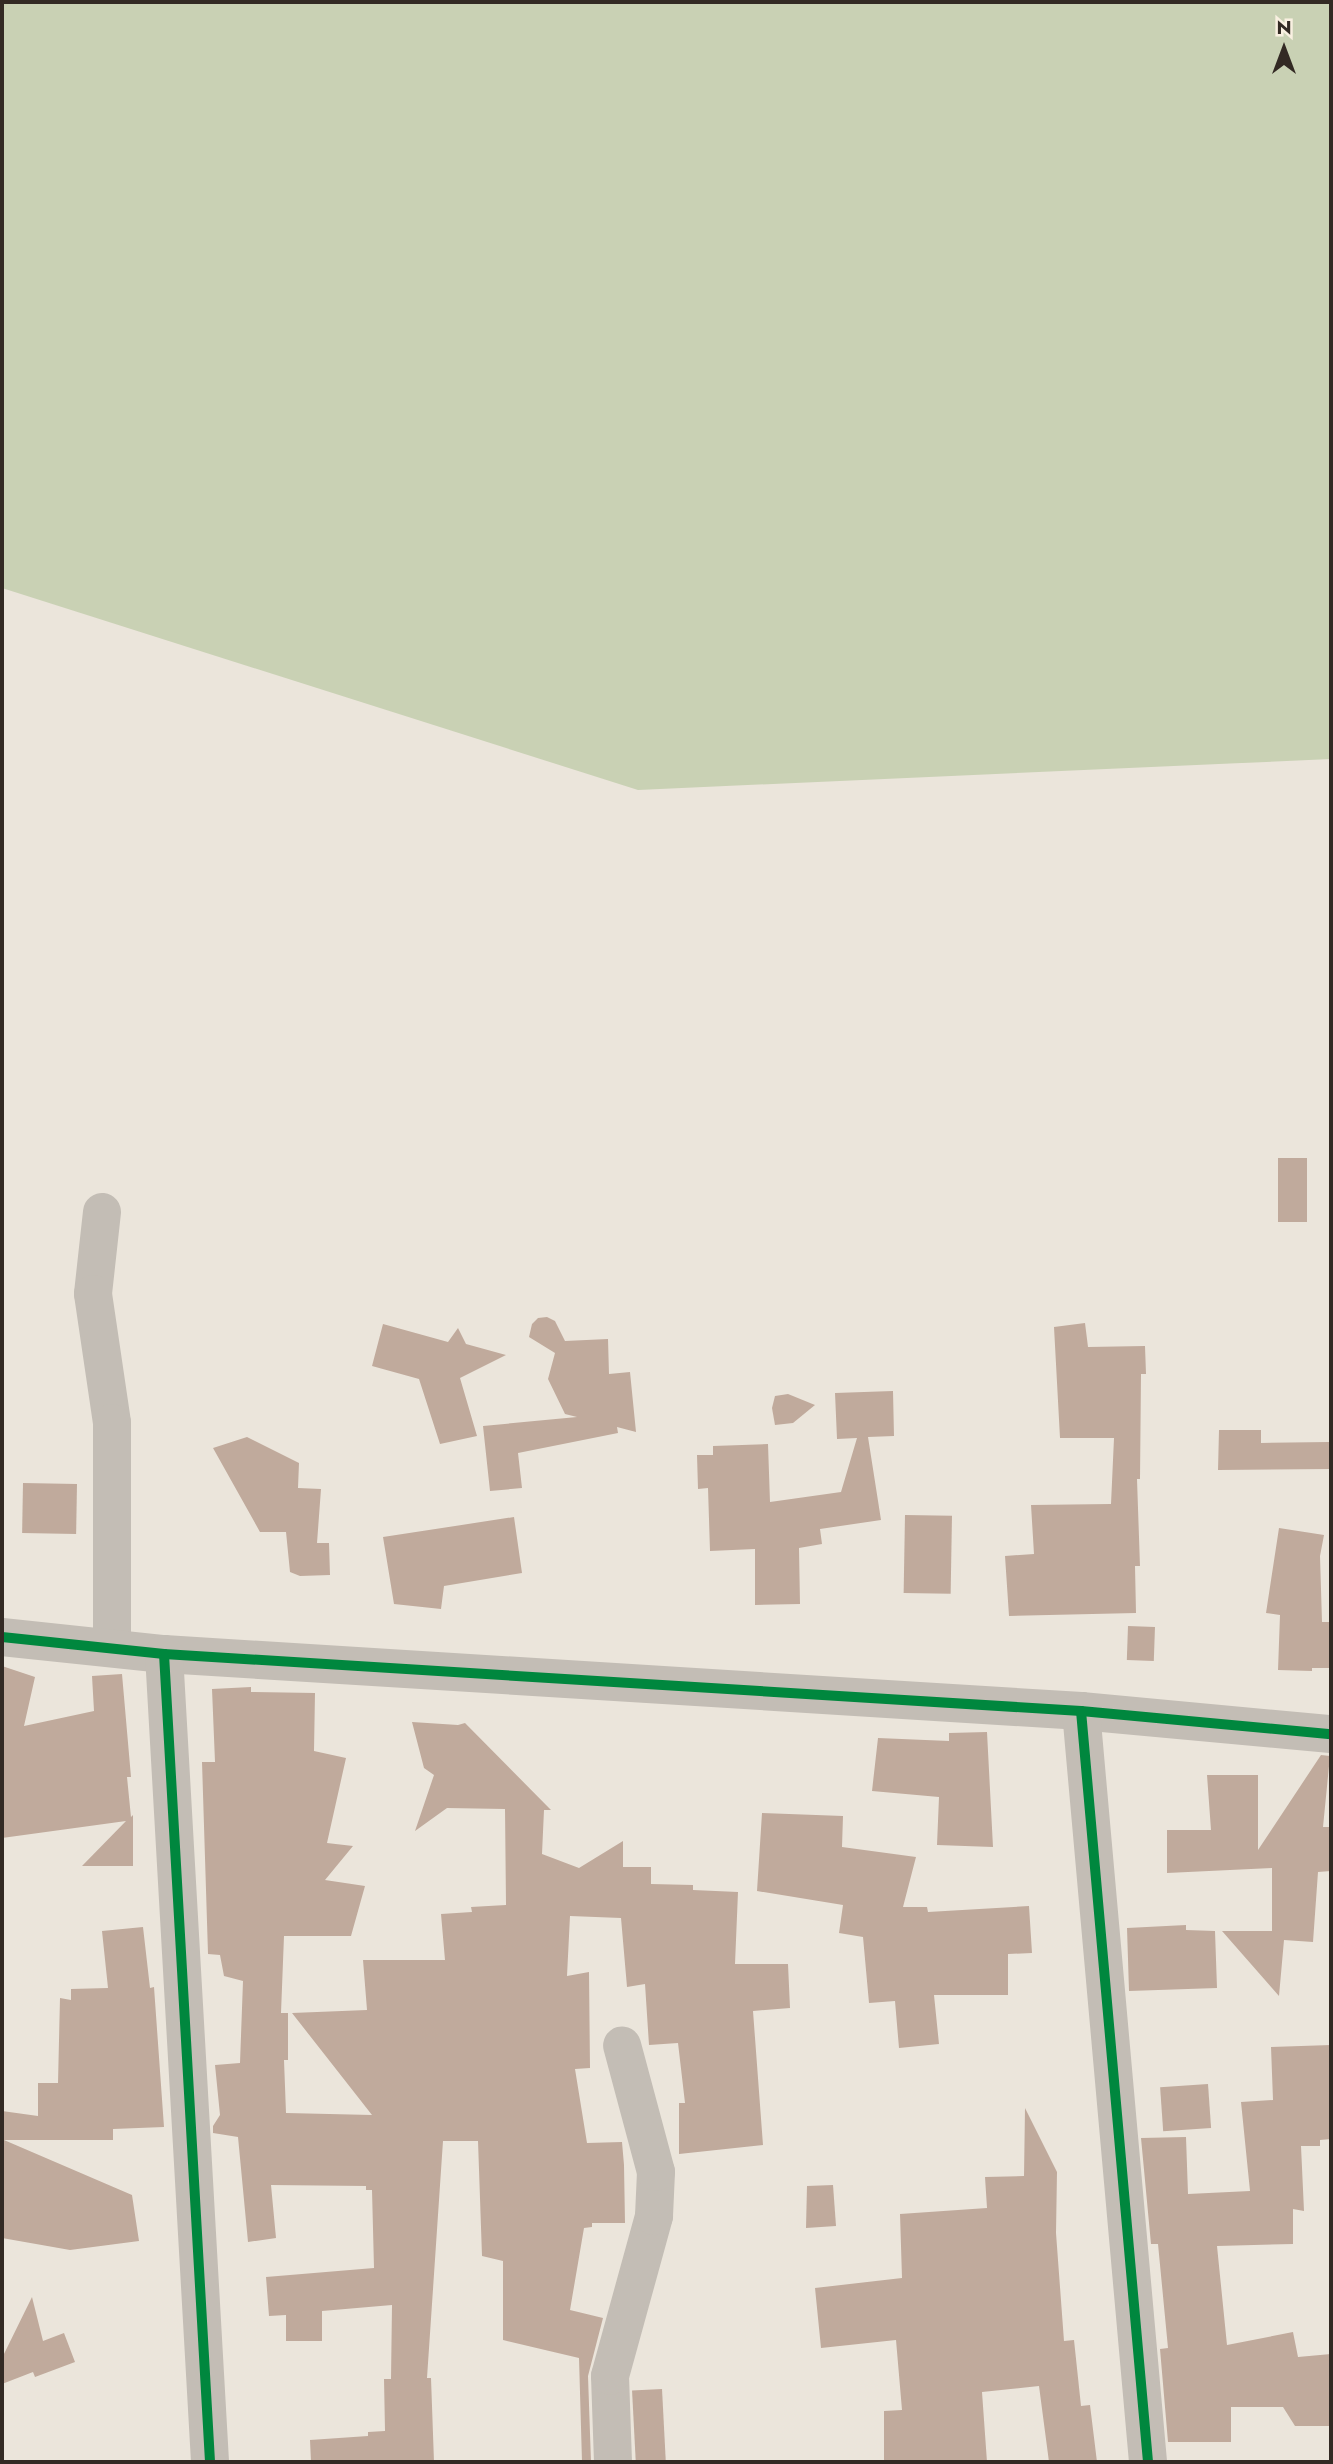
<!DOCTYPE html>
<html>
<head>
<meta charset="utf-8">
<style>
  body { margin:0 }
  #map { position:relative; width:1333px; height:2464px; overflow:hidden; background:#ebe5db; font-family:Jost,sans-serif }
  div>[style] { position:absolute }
  .green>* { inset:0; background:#c9d1b4 }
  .building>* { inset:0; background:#c0aa9c; transform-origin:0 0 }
  .minor>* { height:38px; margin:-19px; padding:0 19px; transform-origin:19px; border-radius:19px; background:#c3bdb5 }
  .cycleway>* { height:10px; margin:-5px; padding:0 5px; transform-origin:5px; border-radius:5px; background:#00873e }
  span { translate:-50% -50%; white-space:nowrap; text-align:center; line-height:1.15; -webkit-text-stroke:5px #f9f0e1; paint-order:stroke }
  .frame { position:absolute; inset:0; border:4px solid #332a24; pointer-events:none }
  .north { position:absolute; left:1249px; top:14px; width:70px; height:70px; -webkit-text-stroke:5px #f9f0e1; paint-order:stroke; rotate:0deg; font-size:19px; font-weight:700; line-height:28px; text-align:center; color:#332a24 }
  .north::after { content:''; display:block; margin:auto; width:24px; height:32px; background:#332a24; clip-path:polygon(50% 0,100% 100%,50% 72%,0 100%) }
</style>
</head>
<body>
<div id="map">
  <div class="green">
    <i style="clip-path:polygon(2px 2px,1331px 2px,1331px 759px,638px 790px,2px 588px)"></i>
  </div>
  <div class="building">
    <i style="left:1278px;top:1158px;width:29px;height:64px"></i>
    <i style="clip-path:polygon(547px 1317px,555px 1321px,565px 1341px,608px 1339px,609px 1374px,630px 1372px,636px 1432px,617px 1427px,618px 1433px,518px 1453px,522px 1488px,490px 1491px,483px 1426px,577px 1417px,565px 1414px,548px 1379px,555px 1353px,529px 1337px,532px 1324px,538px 1318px)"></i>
    <i style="clip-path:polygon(1085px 1323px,1088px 1347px,1145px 1346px,1146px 1374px,1141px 1374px,1140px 1479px,1137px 1479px,1140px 1566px,1135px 1566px,1136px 1613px,1009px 1616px,1005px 1556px,1034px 1554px,1031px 1505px,1111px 1504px,1114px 1438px,1060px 1438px,1054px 1327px)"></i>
    <i style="clip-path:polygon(383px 1324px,448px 1342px,458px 1328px,466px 1344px,506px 1355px,460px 1378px,477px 1436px,440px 1444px,419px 1379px,372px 1366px)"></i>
    <i style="clip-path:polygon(893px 1391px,894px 1436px,868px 1437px,881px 1520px,820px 1529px,822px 1544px,799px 1548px,800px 1604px,755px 1605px,755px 1549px,710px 1551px,708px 1488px,698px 1489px,697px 1455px,713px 1455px,713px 1446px,768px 1444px,770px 1502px,841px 1492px,857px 1438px,837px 1439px,835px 1393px)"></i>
    <i style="clip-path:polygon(788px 1394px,815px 1405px,793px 1423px,775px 1425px,772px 1408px,775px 1396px)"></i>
    <i style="clip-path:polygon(1219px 1430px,1261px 1430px,1261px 1443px,1329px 1442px,1330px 1469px,1218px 1470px)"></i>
    <i style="clip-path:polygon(247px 1437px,299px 1463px,298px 1488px,321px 1489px,317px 1543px,329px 1543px,330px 1575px,300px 1576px,290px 1572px,286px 1532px,260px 1532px,213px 1448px)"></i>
    <i style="left:23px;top:1483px;width:54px;height:50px;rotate:1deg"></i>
    <i style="left:905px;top:1515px;width:47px;height:78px;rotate:1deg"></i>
    <i style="clip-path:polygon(514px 1517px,522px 1573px,444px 1586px,441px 1609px,394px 1604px,383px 1537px)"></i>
    <i style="clip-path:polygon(1279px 1528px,1324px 1535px,1320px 1556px,1322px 1622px,1331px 1622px,1331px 1668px,1312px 1668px,1312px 1671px,1278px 1670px,1280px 1615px,1266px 1613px)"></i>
    <i style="left:1128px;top:1626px;width:27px;height:34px;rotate:2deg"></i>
    <i style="clip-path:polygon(2px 1666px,35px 1677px,24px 1726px,94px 1711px,92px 1676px,122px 1674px,131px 1777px,127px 1777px,131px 1817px,133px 1815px,133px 1866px,82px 1866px,126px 1821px,2px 1838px)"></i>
    <i style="clip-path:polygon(251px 1687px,251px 1692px,315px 1693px,314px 1751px,346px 1758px,327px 1843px,353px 1846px,325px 1880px,365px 1886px,351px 1936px,284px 1936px,281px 2013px,288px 2013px,288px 2060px,284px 2060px,286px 2113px,372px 2115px,292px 2013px,367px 2010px,363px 1960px,445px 1960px,441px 1914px,472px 1912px,471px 1907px,506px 1905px,505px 1809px,447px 1808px,415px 1831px,434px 1775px,424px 1768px,412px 1722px,458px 1725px,465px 1723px,551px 1810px,544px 1810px,542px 1854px,579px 1868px,623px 1841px,623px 1867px,651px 1867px,651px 1884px,693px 1885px,693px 1890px,738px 1892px,735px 1964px,788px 1964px,790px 2008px,753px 2011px,763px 2145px,679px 2154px,679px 2103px,685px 2103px,678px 2043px,649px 2045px,645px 1984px,627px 1987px,621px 1918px,570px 1916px,567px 1976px,589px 1972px,590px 2068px,575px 2069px,587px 2143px,622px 2142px,624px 2165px,625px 2223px,592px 2223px,592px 2227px,584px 2228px,570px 2310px,603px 2318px,588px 2376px,591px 2462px,582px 2462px,579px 2358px,503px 2340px,503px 2261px,482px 2256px,478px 2141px,443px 2141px,427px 2378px,431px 2378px,434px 2462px,311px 2462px,310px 2440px,368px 2436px,368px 2432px,385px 2431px,384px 2379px,391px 2379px,392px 2305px,322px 2311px,322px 2341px,286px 2341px,286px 2315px,269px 2316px,266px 2277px,374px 2268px,372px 2190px,366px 2190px,366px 2186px,271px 2185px,276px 2238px,248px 2242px,238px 2137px,213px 2133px,213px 2126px,220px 2115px,215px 2065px,240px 2063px,243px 1981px,224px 1976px,220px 1955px,208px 1954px,202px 1762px,215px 1762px,212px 1689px)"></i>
    <i style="clip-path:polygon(987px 1732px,993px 1847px,937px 1845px,939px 1797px,872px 1791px,878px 1738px,949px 1741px,949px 1733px)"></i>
    <i style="clip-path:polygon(1321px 1755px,1330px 1756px,1323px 1827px,1331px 1827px,1331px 1871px,1318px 1872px,1313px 1942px,1284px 1940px,1279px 1996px,1222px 1931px,1272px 1931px,1272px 1868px,1167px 1873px,1167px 1830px,1211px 1830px,1207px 1775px,1258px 1775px,1258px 1850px)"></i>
    <i style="clip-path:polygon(762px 1813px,843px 1816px,842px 1847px,916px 1857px,903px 1907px,927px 1907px,928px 1912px,1029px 1906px,1032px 1953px,1008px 1954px,1008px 1995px,934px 1995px,939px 2044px,899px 2048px,895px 2001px,869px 2003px,863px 1937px,839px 1933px,843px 1905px,757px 1891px)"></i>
    <i style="clip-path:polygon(1186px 1925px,1186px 1930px,1215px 1931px,1217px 1988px,1129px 1991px,1127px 1928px)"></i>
    <i style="clip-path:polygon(143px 1927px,150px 1988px,154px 1987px,164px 2127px,113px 2129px,113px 2140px,4px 2140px,132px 2195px,139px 2241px,70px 2250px,2px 2238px,2px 2111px,38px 2116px,38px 2083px,58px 2083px,60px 1998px,71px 2000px,71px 1989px,108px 1988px,102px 1931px)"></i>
    <i style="clip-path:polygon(1331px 2045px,1331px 2139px,1320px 2140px,1320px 2146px,1301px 2146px,1304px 2211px,1293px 2209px,1293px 2244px,1217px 2246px,1227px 2345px,1293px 2332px,1298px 2357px,1331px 2354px,1331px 2426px,1295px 2426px,1283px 2407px,1231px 2407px,1231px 2442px,1168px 2442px,1160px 2349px,1168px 2348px,1158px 2244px,1151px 2244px,1141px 2138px,1186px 2137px,1188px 2194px,1250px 2191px,1241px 2102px,1273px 2100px,1271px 2047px)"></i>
    <i style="left:1208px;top:2084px;width:44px;height:48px;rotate:86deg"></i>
    <i style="clip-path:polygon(1025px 2108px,1057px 2172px,1056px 2233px,1064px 2341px,1074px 2340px,1081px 2406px,1090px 2405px,1097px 2462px,1049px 2462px,1039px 2386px,982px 2392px,987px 2462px,884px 2462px,884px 2411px,902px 2410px,896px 2340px,821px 2348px,815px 2288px,902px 2278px,900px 2214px,987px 2208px,985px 2177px,1024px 2176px)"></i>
    <i style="clip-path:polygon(833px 2185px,836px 2226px,806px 2228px,807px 2186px)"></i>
    <i style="clip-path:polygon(32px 2297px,43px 2341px,64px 2333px,75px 2362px,35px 2377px,33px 2372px,2px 2384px,2px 2358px)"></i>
    <i style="left:662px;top:2389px;width:73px;height:30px;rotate:87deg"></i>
  </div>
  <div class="minor">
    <i style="left:102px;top:1212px;width:82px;rotate:96.3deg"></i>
    <i style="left:93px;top:1294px;width:130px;rotate:81.6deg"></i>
    <i style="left:112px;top:1423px;width:225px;rotate:90deg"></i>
    <i style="left:2px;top:1637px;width:163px;rotate:6deg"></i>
    <i style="left:164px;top:1654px;width:919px;rotate:3.56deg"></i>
    <i style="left:1081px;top:1711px;width:251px;rotate:5.3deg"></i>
    <i style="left:164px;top:1654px;width:809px;rotate:86.74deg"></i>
    <i style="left:1081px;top:1711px;width:754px;rotate:84.9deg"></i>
    <i style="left:613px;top:2462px;width:86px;rotate:-92deg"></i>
    <i style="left:610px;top:2376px;width:166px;rotate:-74.6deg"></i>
    <i style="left:654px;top:2216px;width:44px;rotate:-87.4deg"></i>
    <i style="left:656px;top:2172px;width:131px;rotate:-105deg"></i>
  </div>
  <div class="cycleway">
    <i style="left:2px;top:1637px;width:163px;rotate:6deg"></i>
    <i style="left:164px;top:1654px;width:919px;rotate:3.56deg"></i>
    <i style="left:1081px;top:1711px;width:251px;rotate:5.3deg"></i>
    <i style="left:164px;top:1654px;width:809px;rotate:86.74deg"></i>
    <i style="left:1081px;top:1711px;width:754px;rotate:84.9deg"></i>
  </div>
  <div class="frame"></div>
  <div class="north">N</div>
</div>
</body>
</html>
